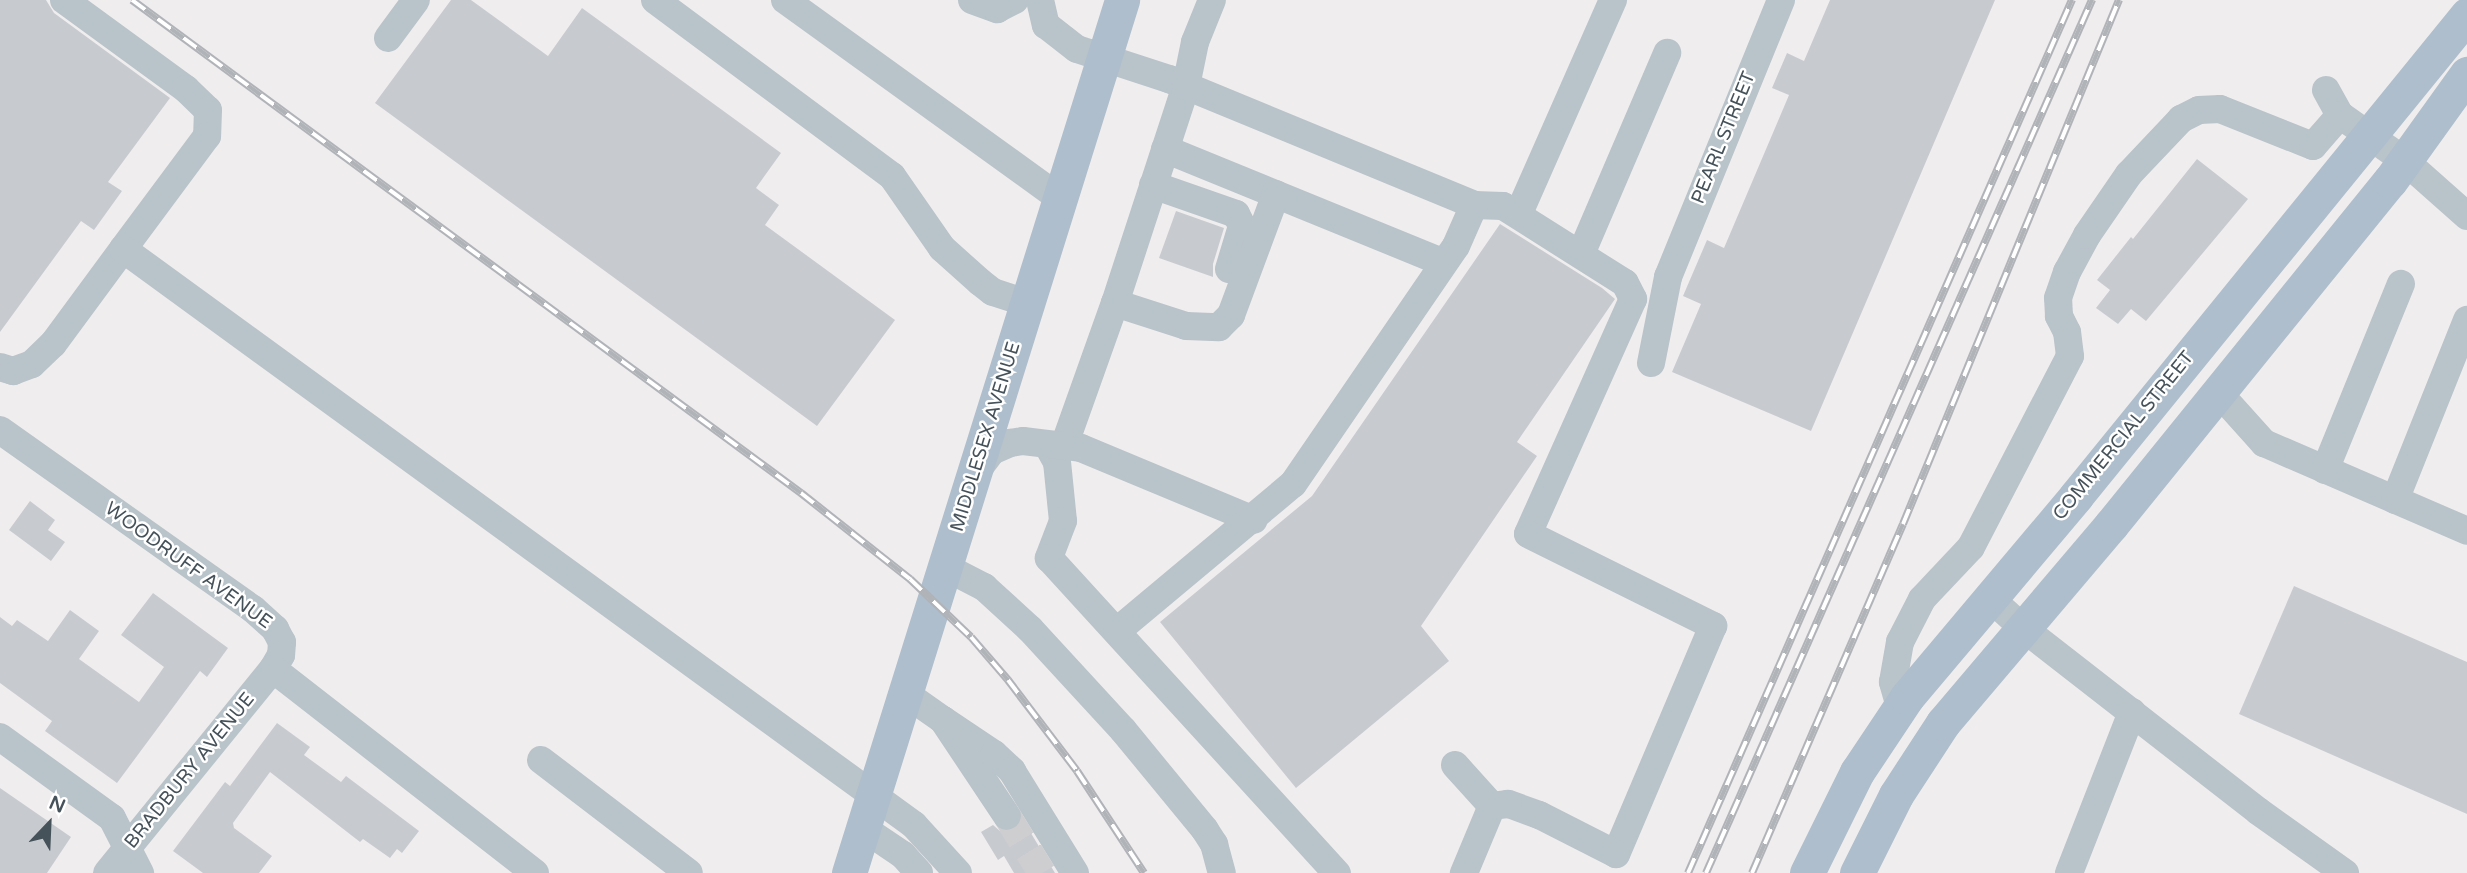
<!DOCTYPE html>
<html>
<head>
<meta charset="utf-8">
<style>
  body { margin:0 }
  #map { position:relative; width:2467px; height:873px; overflow:hidden; background:#f0edee; font-family:"Varela Round",sans-serif }
  div>[style] { position:absolute }
  .building>* { inset:0; background:#c7cbd0 }
  .minor-tunnel>* { height:28px; margin-top:-14px; transform-origin:0; background:repeating-linear-gradient(90deg,#ceced0 0 28px,transparent 0 42px) }
  .minor>* { height:28px; margin:-14px; padding:0 14px; transform-origin:14px; border-radius:14px; background:#b9c3ca }
  .major>* { height:35px; margin:-17.5px; padding:0 17.5px; transform-origin:17.5px; border-radius:17.5px; background:#aebecc }
  .rail>* { height:8px; margin-top:-4px; transform-origin:0; background:repeating-linear-gradient(90deg,#fff 0 16px,#b0b3b8 0 32px); box-sizing:border-box; border-block:2px solid #b0b3b8 }
  span { translate:-50% -50%; white-space:nowrap; text-align:center; line-height:1.15; -webkit-text-stroke:5px #fff; paint-order:stroke }
  .street-label { font-size:19px; color:#46525a }
  .north { position:absolute; left:14px; top:789px; width:70px; height:70px; -webkit-text-stroke:5px #fff; paint-order:stroke; rotate:23deg; font-size:19px; font-weight:700; line-height:28px; text-align:center; color:#46525a }
  .north::after { content:''; display:block; margin:auto; width:24px; height:32px; background:#46525a; clip-path:polygon(50% 0,100% 100%,50% 72%,0 100%) }
</style>
</head>
<body>
<div id="map">
  <div class="building">
    <i style="clip-path:polygon(0 0,46px 0,54px 13px,170px 98px,108px 182px,122px 191px,94px 230px,81px 221px,0 332px)"></i>
    <i style="clip-path:polygon(451px 0,471px 0,548px 56px,582px 8px,781px 153px,756px 188px,779px 205px,765px 225px,895px 320px,817px 426px,375px 103px)"></i>
    <i style="clip-path:polygon(1830px 0,1995px 0,1811px 431px,1672px 372px,1701px 304px,1683px 296px,1707px 240px,1724px 248px,1789px 95px,1772px 88px,1787px 53px,1804px 61px)"></i>
    <i style="clip-path:polygon(2197px 159px,2248px 199px,2146px 321px,2131px 309px,2118px 324px,2096px 308px,2110px 290px,2097px 280px,2131px 237px,2133px 239px)"></i>
    <i style="clip-path:polygon(1176px 211px,1224px 228px,1213px 264px,1213px 277px,1159px 258px)"></i>
    <i style="clip-path:polygon(1500px 224px,1602px 288px,1615px 299px,1517px 442px,1537px 456px,1421px 626px,1449px 661px,1296px 788px,1160px 622px,1312px 496px)"></i>
    <i style="clip-path:polygon(30px 501px,55px 520px,48px 530px,65px 542px,51px 561px,9px 530px)"></i>
    <i style="clip-path:polygon(2294px 586px,2467px 662px,2467px 814px,2239px 714px)"></i>
    <i style="clip-path:polygon(153px 593px,228px 648px,207px 677px,200px 671px,117px 783px,45px 731px,52px 721px,0 683px,0 617px,12px 626px,17px 620px,48px 641px,70px 610px,99px 631px,79px 659px,139px 702px,164px 667px,121px 635px)"></i>
    <i style="clip-path:polygon(277px 723px,310px 747px,304px 755px,341px 782px,346px 776px,419px 831px,402px 853px,397px 849px,390px 858px,363px 839px,360px 842px,270px 772px,233px 823px,234px 828px,272px 856px,259px 873px,203px 873px,173px 851px,225px 782px,230px 786px)"></i>
    <i style="clip-path:polygon(0 788px,71px 837px,47px 873px,0 873px)"></i>
    <i style="clip-path:polygon(1023px 820px,1055px 873px,1014px 873px,1004px 856px,998px 860px,981px 832px,993px 825px,1000px 831px,1009px 832px,1017px 829px)"></i>
  </div>
  <div class="minor-tunnel">
    <i style="left:1007px;top:816px;width:67px;rotate:58.4deg"></i>
  </div>
  <div class="minor">
    <i style="left:64px;top:0;width:151px;rotate:36.1deg"></i>
    <i style="left:186px;top:89px;width:30px;rotate:44deg"></i>
    <i style="left:208px;top:110px;width:26px;rotate:92deg"></i>
    <i style="left:207px;top:136px;width:141px;rotate:126.6deg"></i>
    <i style="left:655px;top:0;width:295px;rotate:36.6deg"></i>
    <i style="left:892px;top:176px;width:88px;rotate:55.2deg"></i>
    <i style="left:942px;top:248px;width:51px;rotate:41.8deg"></i>
    <i style="left:980px;top:282px;width:16px;rotate:38deg"></i>
    <i style="left:993px;top:292px;width:36px;rotate:18deg"></i>
    <i style="left:785px;top:0;width:339px;rotate:35.8deg"></i>
    <i style="left:972px;top:0;width:27px;rotate:20deg"></i>
    <i style="left:997px;top:9px;width:20px;rotate:-27deg"></i>
    <i style="left:1040px;top:0;width:26px;rotate:77deg"></i>
    <i style="left:1046px;top:25px;width:39px;rotate:38deg"></i>
    <i style="left:1077px;top:49px;width:97px;rotate:18.1deg"></i>
    <i style="left:1169px;top:79px;width:330px;rotate:22.4deg"></i>
    <i style="left:1474px;top:205px;width:29px;rotate:2deg"></i>
    <i style="left:1503px;top:206px;width:144px;rotate:32.3deg"></i>
    <i style="left:1625px;top:283px;width:18px;rotate:63deg"></i>
    <i style="left:1633px;top:299px;width:257px;rotate:114.1deg"></i>
    <i style="left:1528px;top:534px;width:207px;rotate:26.4deg"></i>
    <i style="left:1713px;top:626px;width:248px;rotate:113deg"></i>
    <i style="left:1616px;top:854px;width:86px;rotate:-153.1deg"></i>
    <i style="left:1539px;top:815px;width:33px;rotate:-160deg"></i>
    <i style="left:1508px;top:804px;width:16px;rotate:173deg"></i>
    <i style="left:1492px;top:806px;width:73px;rotate:112.7deg"></i>
    <i style="left:388px;top:38px;width:47px;rotate:-53.6deg"></i>
    <i style="left:2326px;top:90px;width:29px;rotate:61deg"></i>
    <i style="left:2340px;top:115px;width:80px;rotate:35.3deg"></i>
    <i style="left:2405px;top:161px;width:83px;rotate:41.6deg"></i>
    <i style="left:1165px;top:149px;width:301px;rotate:22.2deg"></i>
    <i style="left:1153px;top:185px;width:88px;rotate:19.3deg"></i>
    <i style="left:1236px;top:214px;width:13px;rotate:63deg"></i>
    <i style="left:1242px;top:226px;width:45px;rotate:106.8deg"></i>
    <i style="left:1519px;top:213px;width:233px;rotate:-66.2deg"></i>
    <i style="left:1581px;top:254px;width:219px;rotate:-66.8deg"></i>
    <i style="left:1115px;top:303px;width:75px;rotate:17.9deg"></i>
    <i style="left:1186px;top:326px;width:33px;rotate:2deg"></i>
    <i style="left:1219px;top:327px;width:17px;rotate:-45deg"></i>
    <i style="left:1231px;top:315px;width:129px;rotate:-69.6deg"></i>
    <i style="left:1651px;top:363px;width:88px;rotate:-78.8deg"></i>
    <i style="left:1668px;top:277px;width:299px;rotate:-67.8deg"></i>
    <i style="left:0;top:367px;width:14px;rotate:17deg"></i>
    <i style="left:13px;top:371px;width:20px;rotate:-20deg"></i>
    <i style="left:32px;top:364px;width:29px;rotate:-44deg"></i>
    <i style="left:53px;top:344px;width:118px;rotate:-53.6deg"></i>
    <i style="left:123px;top:249px;width:978px;rotate:36.06deg"></i>
    <i style="left:914px;top:825px;width:65px;rotate:47.5deg"></i>
    <i style="left:2218px;top:392px;width:69px;rotate:48deg"></i>
    <i style="left:2264px;top:443px;width:221px;rotate:23.4deg"></i>
    <i style="left:0;top:430px;width:310px;rotate:35.3deg"></i>
    <i style="left:253px;top:609px;width:30px;rotate:42deg"></i>
    <i style="left:275px;top:629px;width:15px;rotate:62deg"></i>
    <i style="left:282px;top:642px;width:13px;rotate:94deg"></i>
    <i style="left:281px;top:655px;width:16px;rotate:120deg"></i>
    <i style="left:273px;top:669px;width:332px;rotate:37.9deg"></i>
    <i style="left:1048px;top:446px;width:18px;rotate:61deg"></i>
    <i style="left:1057px;top:462px;width:59px;rotate:84.2deg"></i>
    <i style="left:1063px;top:521px;width:40px;rotate:111deg"></i>
    <i style="left:1049px;top:558px;width:427px;rotate:47.6deg"></i>
    <i style="left:1064px;top:446px;width:152px;rotate:-70.4deg"></i>
    <i style="left:1115px;top:303px;width:228px;rotate:-71.9deg"></i>
    <i style="left:1186px;top:86px;width:45px;rotate:-78.4deg"></i>
    <i style="left:1195px;top:42px;width:45px;rotate:-68deg"></i>
    <i style="left:2325px;top:470px;width:201px;rotate:-67.8deg"></i>
    <i style="left:976px;top:472px;width:26px;rotate:-53deg"></i>
    <i style="left:992px;top:451px;width:20px;rotate:-24deg"></i>
    <i style="left:1010px;top:443px;width:13px;rotate:-9deg"></i>
    <i style="left:1023px;top:441px;width:58px;rotate:6.9deg"></i>
    <i style="left:1081px;top:448px;width:187px;rotate:22.6deg"></i>
    <i style="left:2395px;top:500px;width:194px;rotate:-68.2deg"></i>
    <i style="left:947px;top:568px;width:42px;rotate:27.2deg"></i>
    <i style="left:984px;top:587px;width:62px;rotate:42.4deg"></i>
    <i style="left:1030px;top:629px;width:137px;rotate:47.4deg"></i>
    <i style="left:1123px;top:730px;width:129px;rotate:50.6deg"></i>
    <i style="left:1205px;top:830px;width:17px;rotate:57deg"></i>
    <i style="left:1214px;top:844px;width:30px;rotate:75deg"></i>
    <i style="left:1990px;top:598px;width:45px;rotate:42.3deg"></i>
    <i style="left:2023px;top:628px;width:298px;rotate:37.9deg"></i>
    <i style="left:2258px;top:811px;width:107px;rotate:35.5deg"></i>
    <i style="left:1117px;top:631px;width:229px;rotate:-39.9deg"></i>
    <i style="left:1293px;top:484px;width:288px;rotate:-55.6deg"></i>
    <i style="left:1456px;top:246px;width:45px;rotate:-66.3deg"></i>
    <i style="left:906px;top:694px;width:45px;rotate:35.1deg"></i>
    <i style="left:943px;top:720px;width:115px;rotate:56.3deg"></i>
    <i style="left:1900px;top:707px;width:26px;rotate:-106deg"></i>
    <i style="left:1893px;top:682px;width:41px;rotate:-80.1deg"></i>
    <i style="left:1900px;top:642px;width:48px;rotate:-62.9deg"></i>
    <i style="left:1922px;top:599px;width:71px;rotate:-46.7deg"></i>
    <i style="left:1971px;top:547px;width:215px;rotate:-62.6deg"></i>
    <i style="left:2070px;top:356px;width:24px;rotate:-97deg"></i>
    <i style="left:2067px;top:332px;width:18px;rotate:-117deg"></i>
    <i style="left:2059px;top:316px;width:18px;rotate:-93deg"></i>
    <i style="left:2058px;top:298px;width:28px;rotate:-71deg"></i>
    <i style="left:2067px;top:272px;width:42px;rotate:-61.6deg"></i>
    <i style="left:2087px;top:235px;width:74px;rotate:-55.5deg"></i>
    <i style="left:2129px;top:174px;width:76px;rotate:-46.6deg"></i>
    <i style="left:2181px;top:119px;width:20px;rotate:-27deg"></i>
    <i style="left:2199px;top:110px;width:21px;rotate:-3deg"></i>
    <i style="left:2220px;top:109px;width:100px;rotate:21.7deg"></i>
    <i style="left:2313px;top:146px;width:41px;rotate:-48.9deg"></i>
    <i style="left:943px;top:720px;width:61px;rotate:33.7deg"></i>
    <i style="left:994px;top:754px;width:25px;rotate:43deg"></i>
    <i style="left:1012px;top:771px;width:120px;rotate:58.3deg"></i>
    <i style="left:0;top:737px;width:138px;rotate:35.9deg"></i>
    <i style="left:112px;top:818px;width:62px;rotate:63deg"></i>
    <i style="left:541px;top:760px;width:186px;rotate:37.4deg"></i>
    <i style="left:1455px;top:765px;width:55px;rotate:47.9deg"></i>
    <i style="left:863px;top:828px;width:48px;rotate:34deg"></i>
    <i style="left:903px;top:855px;width:24px;rotate:48deg"></i>
    <i style="left:107px;top:873px;width:263px;rotate:-50.9deg"></i>
    <i style="left:2069px;top:873px;width:173px;rotate:-68.6deg"></i>
  </div>
  <div class="major">
    <i style="left:849px;top:873px;width:915px;rotate:-72.63deg"></i>
    <i style="left:1807px;top:873px;width:113px;rotate:-63.7deg"></i>
    <i style="left:1857px;top:772px;width:90px;rotate:-56.3deg"></i>
    <i style="left:1907px;top:697px;width:263px;rotate:-49.9deg"></i>
    <i style="left:2076px;top:496px;width:620px;rotate:-50.89deg"></i>
    <i style="left:1857px;top:873px;width:87px;rotate:-63.4deg"></i>
    <i style="left:1896px;top:795px;width:86px;rotate:-56.9deg"></i>
    <i style="left:1943px;top:723px;width:260px;rotate:-49.7deg"></i>
    <i style="left:2111px;top:525px;width:443px;rotate:-51deg"></i>
    <i style="left:2390px;top:181px;width:132px;rotate:-54.3deg"></i>
  </div>
  <div class="rail">
    <i style="left:132px;top:0;width:831px;rotate:36.39deg"></i>
    <i style="left:801px;top:493px;width:139px;rotate:38.3deg"></i>
    <i style="left:910px;top:579px;width:84px;rotate:43.6deg"></i>
    <i style="left:971px;top:637px;width:57px;rotate:49.3deg"></i>
    <i style="left:1008px;top:680px;width:114px;rotate:52.8deg"></i>
    <i style="left:1077px;top:771px;width:122px;rotate:56.7deg"></i>
    <i style="left:1688px;top:873px;width:954px;rotate:-66.26deg"></i>
    <i style="left:1706px;top:873px;width:955px;rotate:-66.15deg"></i>
    <i style="left:1752px;top:873px;width:380px;rotate:-66.6deg"></i>
    <i style="left:1903px;top:524px;width:567px;rotate:-67.6deg"></i>
  </div>
  <div class="street-label">
    <span style="left:1724px;top:138px;rotate:-68deg">PEARL STREET</span>
    <span style="left:2124px;top:436px;rotate:-51deg">COMMERCIAL STREET</span>
    <span style="left:986px;top:437px;rotate:-73deg">MIDDLESEX AVENUE</span>
    <span style="left:188px;top:566px;rotate:36deg">WOODRUFF AVENUE</span>
    <span style="left:190px;top:771px;rotate:-51deg">BRADBURY AVENUE</span>
  </div>
  <div class="north">N</div>
</div>
</body>
</html>
